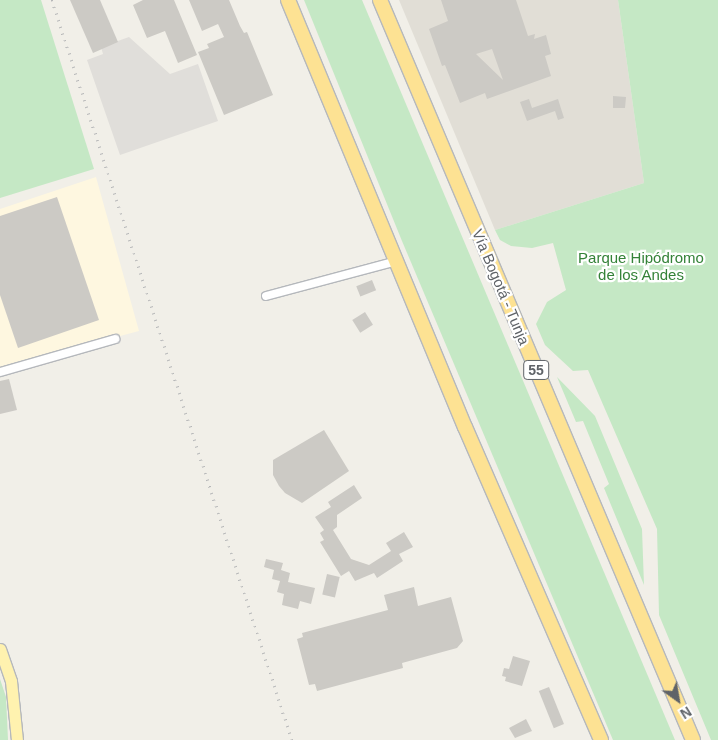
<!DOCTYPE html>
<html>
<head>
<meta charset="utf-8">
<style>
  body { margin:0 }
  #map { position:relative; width:718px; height:740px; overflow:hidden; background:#f1efe8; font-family:Helvetica,sans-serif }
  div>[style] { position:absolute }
  .commercial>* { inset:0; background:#fef7e0 }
  .industrial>* { inset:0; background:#e0deda }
  .education>* { inset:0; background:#e1ded6 }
  .green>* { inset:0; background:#c5e8c5 }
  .building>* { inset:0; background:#cccac5; transform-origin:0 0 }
  .roads { filter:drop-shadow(1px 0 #b5b8bc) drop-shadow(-1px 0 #b5b8bc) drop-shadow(0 1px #b5b8bc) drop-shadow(0 -1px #b5b8bc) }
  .street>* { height:8px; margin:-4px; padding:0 4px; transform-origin:4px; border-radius:4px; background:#fff }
  .primary>* { height:11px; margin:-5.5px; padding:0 5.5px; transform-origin:5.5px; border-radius:5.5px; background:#fff2af }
  .highway>* { height:14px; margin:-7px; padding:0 7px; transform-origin:7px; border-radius:7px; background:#fde293 }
  .rail>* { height:2.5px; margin-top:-1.25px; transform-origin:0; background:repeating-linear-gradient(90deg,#b6b7b8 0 1px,transparent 0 7px) }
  span { translate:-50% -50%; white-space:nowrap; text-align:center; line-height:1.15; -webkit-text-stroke:4.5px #fff; paint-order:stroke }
  .shield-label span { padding:1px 4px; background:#fff; border:1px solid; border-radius:4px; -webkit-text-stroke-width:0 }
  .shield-label { font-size:14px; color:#5f6368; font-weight:700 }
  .park-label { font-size:15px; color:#348238 }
  .street-label { font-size:15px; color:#5f6368 }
  .north { position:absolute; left:653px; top:675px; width:50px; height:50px; -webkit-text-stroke:4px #fff; paint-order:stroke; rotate:148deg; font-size:14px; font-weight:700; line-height:20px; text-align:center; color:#5f6368 }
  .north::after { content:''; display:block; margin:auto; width:18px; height:22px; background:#5f6368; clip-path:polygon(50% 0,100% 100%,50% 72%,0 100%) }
</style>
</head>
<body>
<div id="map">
  <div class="commercial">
    <i style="clip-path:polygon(96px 177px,139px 331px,0 368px,0 209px)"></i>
  </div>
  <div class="industrial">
    <i style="clip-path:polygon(129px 37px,170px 74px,198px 64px,218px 121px,120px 155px,87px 60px,103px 54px,101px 47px)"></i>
  </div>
  <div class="education">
    <i style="clip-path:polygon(399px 0,618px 0,644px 183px,495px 230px)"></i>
  </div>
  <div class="green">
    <i style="clip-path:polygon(0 0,41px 0,94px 169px,0 198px)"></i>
    <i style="clip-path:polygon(304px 0,362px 0,675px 740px,613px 740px,402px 241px)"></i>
    <i style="clip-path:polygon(618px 0,718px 0,718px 740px,711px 740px,659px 615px,657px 529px,588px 370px,573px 371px,545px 345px,536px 324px,547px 302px,566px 290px,553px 243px,532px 248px,511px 246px,500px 240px,495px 230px,644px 183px)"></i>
    <i style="clip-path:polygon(557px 377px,595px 416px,642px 529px,644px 585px,604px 488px,609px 484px,583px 421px,576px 422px)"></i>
    <i style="clip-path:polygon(0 679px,6px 697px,8px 740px,0 740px)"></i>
  </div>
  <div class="building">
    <i style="clip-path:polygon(70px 0,100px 0,118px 42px,93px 53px)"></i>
    <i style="clip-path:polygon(143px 0,174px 0,197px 55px,178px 63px,165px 31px,147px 38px,133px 5px)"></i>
    <i style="clip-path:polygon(189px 0,229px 0,240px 26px,244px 33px,247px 32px,273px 95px,224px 115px,198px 52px,209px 48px,207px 44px,224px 37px,218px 24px,202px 31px)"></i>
    <i style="clip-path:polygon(evenodd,441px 0,516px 0,528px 36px,535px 34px,534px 39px,546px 35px,551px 54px,545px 56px,551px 76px,487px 99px,485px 93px,460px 103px,445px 65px,442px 66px,429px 29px,448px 21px,441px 0,492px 49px,503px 80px,476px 54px,492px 49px)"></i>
    <i style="clip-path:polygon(613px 96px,626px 97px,625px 108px,613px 108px)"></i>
    <i style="clip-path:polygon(529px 99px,532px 108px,558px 99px,564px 118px,558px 120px,555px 111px,527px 121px,520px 102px)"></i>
    <i style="clip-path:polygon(57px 197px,99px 320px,18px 348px,0 295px,0 216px)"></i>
    <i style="left:372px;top:280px;width:11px;height:17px;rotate:68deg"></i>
    <i style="left:365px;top:312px;width:15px;height:15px;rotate:58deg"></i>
    <i style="clip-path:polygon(9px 379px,17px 410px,0 414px,0 381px)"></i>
    <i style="clip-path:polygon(324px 430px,349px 471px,302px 503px,285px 493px,279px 486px,273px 475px,273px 460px)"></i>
    <i style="clip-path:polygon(354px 485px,362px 498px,337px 515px,337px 527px,333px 530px,351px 559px,369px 565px,391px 551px,386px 543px,404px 532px,413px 547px,399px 554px,403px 561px,377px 578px,374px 573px,355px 581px,349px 571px,341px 576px,320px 542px,324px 540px,320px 533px,324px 530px,315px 517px,331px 507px,328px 502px)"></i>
    <i style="clip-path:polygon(266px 559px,283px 563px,281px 570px,290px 573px,288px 582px,315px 588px,311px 604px,300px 601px,298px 609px,282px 605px,284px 594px,277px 592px,280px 581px,272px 579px,274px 570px,264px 567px)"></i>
    <i style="left:327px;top:574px;width:13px;height:21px;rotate:13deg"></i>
    <i style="clip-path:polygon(414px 587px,418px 606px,451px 597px,463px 641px,457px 648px,402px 663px,403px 668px,317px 691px,315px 684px,309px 685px,297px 639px,303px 637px,302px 633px,388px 610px,384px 595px)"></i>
    <i style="clip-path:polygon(513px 656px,530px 661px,522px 686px,505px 681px,506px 677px,502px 676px,504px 668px,509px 669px)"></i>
    <i style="left:549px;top:687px;width:40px;height:11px;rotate:68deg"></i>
    <i style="clip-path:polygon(526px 719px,532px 731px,515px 738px,509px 728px)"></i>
  </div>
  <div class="roads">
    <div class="street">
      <i style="left:266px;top:296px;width:136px;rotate:-15deg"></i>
      <i style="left:0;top:372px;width:120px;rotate:-16deg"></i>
    </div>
    <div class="primary">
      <i style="left:0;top:649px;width:34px;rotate:71deg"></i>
      <i style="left:11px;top:681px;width:59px;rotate:84.2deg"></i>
    </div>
    <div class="highway">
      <i style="left:288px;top:0;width:462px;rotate:67.5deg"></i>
      <i style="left:465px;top:427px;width:341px;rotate:66.5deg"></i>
      <i style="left:380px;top:0;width:803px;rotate:67.07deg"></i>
    </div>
  </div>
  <div class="rail">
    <i style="left:52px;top:0;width:778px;rotate:72.03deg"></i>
  </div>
  <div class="shield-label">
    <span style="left:536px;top:370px">55</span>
  </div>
  <div class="park-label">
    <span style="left:641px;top:266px">Parque Hipódromo<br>de los Andes</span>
  </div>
  <div class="street-label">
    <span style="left:501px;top:287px;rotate:67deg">Vía Bogotá - Tunja</span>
  </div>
  <div class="north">N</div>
</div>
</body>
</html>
